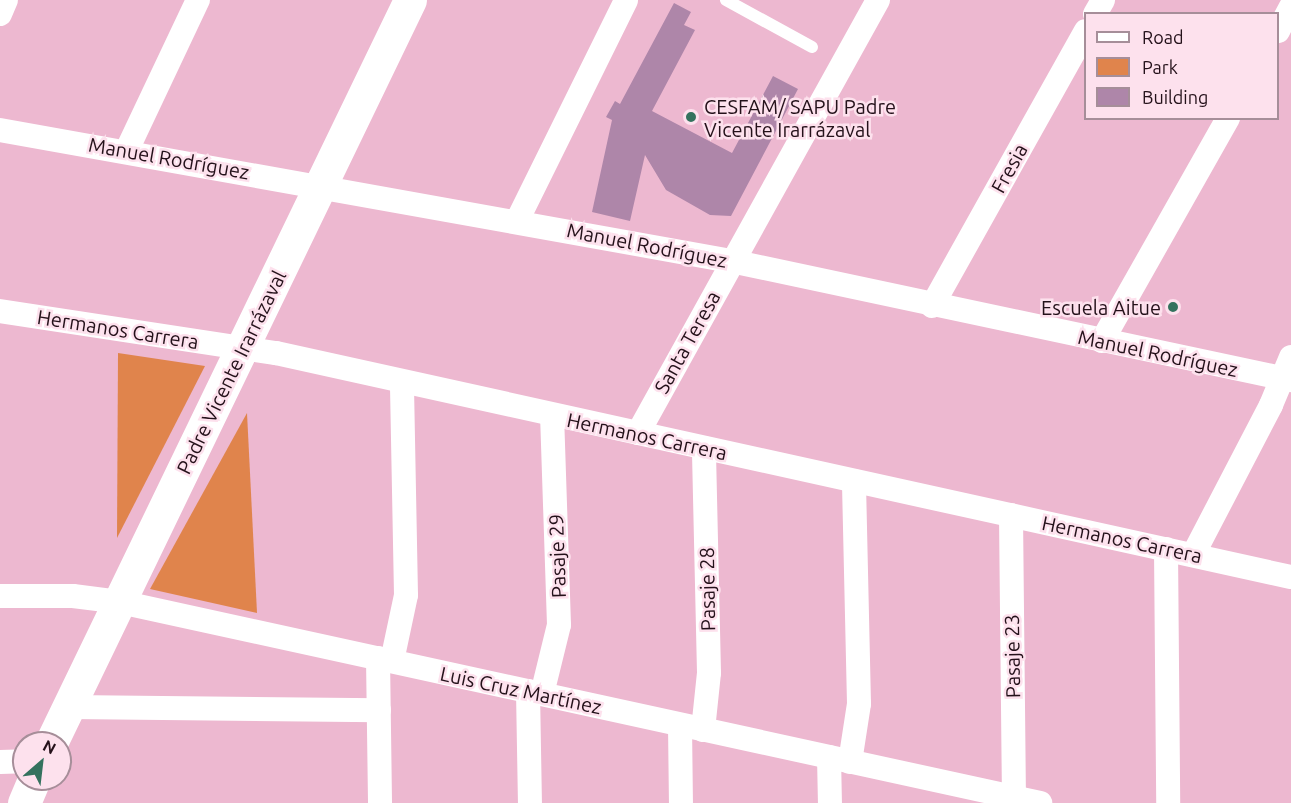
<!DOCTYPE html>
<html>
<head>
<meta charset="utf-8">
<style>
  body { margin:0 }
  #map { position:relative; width:1291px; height:803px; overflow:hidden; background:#edb8d0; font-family:Ubuntu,sans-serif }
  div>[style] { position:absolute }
  .green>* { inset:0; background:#e0844c }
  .building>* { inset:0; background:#ae86a9 }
  .lane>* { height:12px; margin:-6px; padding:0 6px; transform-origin:6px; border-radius:6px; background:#fff }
  .street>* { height:24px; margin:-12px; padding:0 12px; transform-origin:12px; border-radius:12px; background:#fff }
  .secondary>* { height:33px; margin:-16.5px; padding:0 16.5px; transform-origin:16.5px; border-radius:16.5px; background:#fff }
  .dots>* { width:16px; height:16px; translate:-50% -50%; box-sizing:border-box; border:3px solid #fde1ed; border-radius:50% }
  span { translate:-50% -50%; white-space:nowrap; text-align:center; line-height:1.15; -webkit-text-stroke:5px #fde1ed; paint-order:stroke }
  .poi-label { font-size:20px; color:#24111a }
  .left { translate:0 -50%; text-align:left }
  .right { translate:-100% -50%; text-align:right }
  .street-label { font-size:20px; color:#24111a }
  .legend { position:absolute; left:1084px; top:12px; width:195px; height:108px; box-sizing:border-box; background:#fde1ed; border:2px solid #a68e99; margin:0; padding:8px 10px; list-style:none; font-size:18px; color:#24111a }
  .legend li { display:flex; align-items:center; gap:12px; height:30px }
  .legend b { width:30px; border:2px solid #a68e99 }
  .north { position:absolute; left:12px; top:731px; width:60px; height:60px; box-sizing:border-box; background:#fde1ed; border:2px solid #a68e99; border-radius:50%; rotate:28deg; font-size:16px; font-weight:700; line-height:24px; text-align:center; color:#24111a }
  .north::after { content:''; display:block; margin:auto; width:21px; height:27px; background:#34725e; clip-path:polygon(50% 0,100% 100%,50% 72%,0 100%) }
</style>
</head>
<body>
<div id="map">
  <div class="green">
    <i style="clip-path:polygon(118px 353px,205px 366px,117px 538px)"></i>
    <i style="clip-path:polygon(247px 413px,257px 613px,150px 589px)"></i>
  </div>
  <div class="building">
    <i style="clip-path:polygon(674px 3px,691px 12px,684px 25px,695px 30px,652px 111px,732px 153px,773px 76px,798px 89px,731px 216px,710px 215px,666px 190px,645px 155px,630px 221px,592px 212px,612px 120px,606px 117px,615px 101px,620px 104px)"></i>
  </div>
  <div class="lane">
    <i style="left:726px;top:0;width:98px;rotate:28.7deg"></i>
  </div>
  <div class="street">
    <i style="left:0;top:14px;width:15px;rotate:-67deg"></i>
    <i style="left:1095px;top:14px;width:16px;rotate:-60deg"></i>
    <i style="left:1278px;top:31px;width:27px;rotate:-62deg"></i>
    <i style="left:0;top:130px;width:743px;rotate:10.16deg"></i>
    <i style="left:731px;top:261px;width:573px;rotate:12deg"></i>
    <i style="left:127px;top:150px;width:166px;rotate:-64.7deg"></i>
    <i style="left:517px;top:221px;width:246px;rotate:-63.7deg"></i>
    <i style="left:932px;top:306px;width:315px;rotate:-60.8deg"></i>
    <i style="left:0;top:311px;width:279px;rotate:8.7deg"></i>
    <i style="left:276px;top:353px;width:1039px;rotate:12.45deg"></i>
    <i style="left:1102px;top:341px;width:256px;rotate:-60.5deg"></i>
    <i style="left:638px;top:433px;width:495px;rotate:-61deg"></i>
    <i style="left:1011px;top:515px;width:282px;rotate:89.4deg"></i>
    <i style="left:1166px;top:549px;width:254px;rotate:89.5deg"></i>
    <i style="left:1193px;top:555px;width:169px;rotate:-62.5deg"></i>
    <i style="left:1271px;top:405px;width:52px;rotate:-67.4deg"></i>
    <i style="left:0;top:596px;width:73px"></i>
    <i style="left:73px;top:596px;width:47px;rotate:7.3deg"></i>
    <i style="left:120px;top:602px;width:942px;rotate:12.32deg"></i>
    <i style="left:378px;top:658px;width:145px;rotate:89.2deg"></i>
    <i style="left:392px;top:661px;width:67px;rotate:-78deg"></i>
    <i style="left:406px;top:595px;width:213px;rotate:-91.1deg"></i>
    <i style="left:528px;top:691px;width:112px;rotate:89deg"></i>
    <i style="left:542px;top:694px;width:71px;rotate:-76.2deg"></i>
    <i style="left:559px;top:625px;width:210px;rotate:-91.9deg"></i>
    <i style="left:69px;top:707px;width:310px;rotate:0.6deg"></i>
    <i style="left:680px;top:725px;width:78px;rotate:89.3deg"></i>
    <i style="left:703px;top:730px;width:57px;rotate:-84deg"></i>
    <i style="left:709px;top:673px;width:225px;rotate:-91.3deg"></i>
    <i style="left:829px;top:757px;width:46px;rotate:88.8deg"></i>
    <i style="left:0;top:762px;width:24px;rotate:-2deg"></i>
    <i style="left:850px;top:762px;width:59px;rotate:-81.2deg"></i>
    <i style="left:859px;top:704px;width:223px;rotate:-91.3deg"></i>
  </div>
  <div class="secondary">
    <i style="left:51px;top:743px;width:825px;rotate:-64.21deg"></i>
    <i style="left:24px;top:803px;width:26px;rotate:-67deg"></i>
  </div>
  <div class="dots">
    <i style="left:691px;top:117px;background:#34725e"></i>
    <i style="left:1173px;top:307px;background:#34725e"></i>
  </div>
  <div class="poi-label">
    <span class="left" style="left:704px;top:118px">CESFAM/ SAPU Padre<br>Vicente Irarrázaval</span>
    <span class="right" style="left:1161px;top:307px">Escuela Aitue</span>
  </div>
  <div class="street-label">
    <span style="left:169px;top:158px;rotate:10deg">Manuel Rodríguez</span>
    <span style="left:1009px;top:168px;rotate:-61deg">Fresia</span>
    <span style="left:647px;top:245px;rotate:11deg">Manuel Rodríguez</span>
    <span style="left:118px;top:329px;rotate:9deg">Hermanos Carrera</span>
    <span style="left:687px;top:342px;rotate:-61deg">Santa Teresa</span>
    <span style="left:1158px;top:353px;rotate:12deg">Manuel Rodríguez</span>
    <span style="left:231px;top:372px;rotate:-64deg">Padre Vicente Irarrázaval</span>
    <span style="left:647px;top:436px;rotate:12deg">Hermanos Carrera</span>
    <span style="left:1122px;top:539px;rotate:12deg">Hermanos Carrera</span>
    <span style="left:557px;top:556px;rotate:-92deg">Pasaje 29</span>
    <span style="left:707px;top:589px;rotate:-91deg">Pasaje 28</span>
    <span style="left:1012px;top:656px;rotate:-91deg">Pasaje 23</span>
    <span style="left:521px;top:690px;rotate:12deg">Luis Cruz Martínez</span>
  </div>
  <ul class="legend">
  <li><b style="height:8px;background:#fff"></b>Road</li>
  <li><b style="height:16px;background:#e0844c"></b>Park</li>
  <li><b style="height:16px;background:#ae86a9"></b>Building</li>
  </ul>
  <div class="north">N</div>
</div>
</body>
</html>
